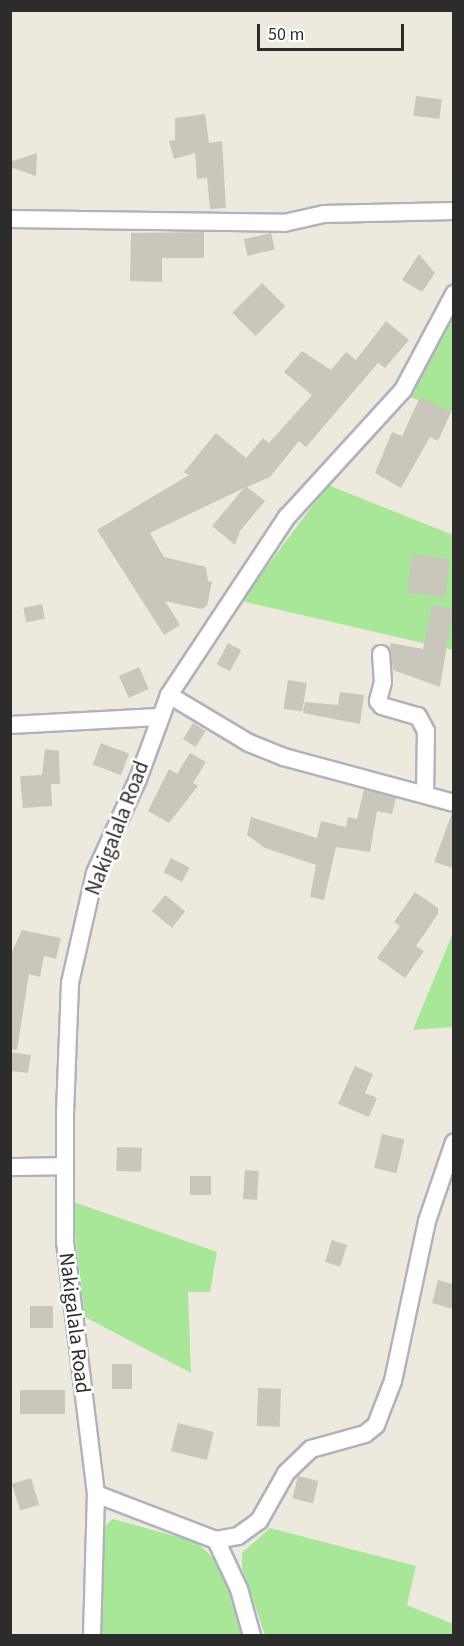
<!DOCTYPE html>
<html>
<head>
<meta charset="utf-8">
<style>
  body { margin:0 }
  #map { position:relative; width:464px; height:1646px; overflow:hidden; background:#eee9dd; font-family:"Source Sans 3",sans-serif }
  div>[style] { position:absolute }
  .green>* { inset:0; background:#a7e797 }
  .building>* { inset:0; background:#c9c7bc; transform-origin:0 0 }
  .roads { filter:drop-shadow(2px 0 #b1b2c0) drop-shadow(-2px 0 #b1b2c0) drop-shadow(0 2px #b1b2c0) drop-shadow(0 -2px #b1b2c0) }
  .minor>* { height:16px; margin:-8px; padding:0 8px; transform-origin:8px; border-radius:8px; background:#fff }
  span { translate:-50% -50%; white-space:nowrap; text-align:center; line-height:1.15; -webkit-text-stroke:5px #fff; paint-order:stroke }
  .street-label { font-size:21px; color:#2c2c2c }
  .frame { position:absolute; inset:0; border:12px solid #2c2c2c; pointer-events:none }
  .scale { position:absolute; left:257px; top:24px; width:147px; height:27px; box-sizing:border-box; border:3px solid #2c2c2c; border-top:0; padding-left:8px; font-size:18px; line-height:21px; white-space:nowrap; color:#2c2c2c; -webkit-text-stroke:4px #fff; paint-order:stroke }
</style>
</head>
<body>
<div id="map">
  <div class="green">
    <i style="clip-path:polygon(453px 304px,453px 412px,407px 396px)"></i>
    <i style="clip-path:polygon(328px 485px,453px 535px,453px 650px,241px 601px)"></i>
    <i style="clip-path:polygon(453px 933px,453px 1027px,413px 1030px)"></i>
    <i style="clip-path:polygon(71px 1201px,217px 1252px,210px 1292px,188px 1292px,191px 1373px,85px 1317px)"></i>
    <i style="clip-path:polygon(113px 1519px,196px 1542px,220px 1564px,237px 1594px,247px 1636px,96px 1636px,105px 1526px)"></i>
    <i style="clip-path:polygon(270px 1528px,416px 1566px,407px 1605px,453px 1624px,453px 1635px,265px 1635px,242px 1568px,242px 1553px)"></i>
  </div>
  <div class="building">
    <i style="left:416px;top:96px;width:26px;height:20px;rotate:7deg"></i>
    <i style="clip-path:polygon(205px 114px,209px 143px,222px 141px,226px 208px,210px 209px,207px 178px,197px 179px,195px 153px,174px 159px,169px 141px,175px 140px,175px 118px)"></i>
    <i style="clip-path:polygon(37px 153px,36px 176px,10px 167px,10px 162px)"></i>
    <i style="clip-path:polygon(204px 232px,204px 258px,162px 258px,162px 282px,130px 281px,131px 233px)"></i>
    <i style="left:271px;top:233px;width:17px;height:28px;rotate:77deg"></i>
    <i style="clip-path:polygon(419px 254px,435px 273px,422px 292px,402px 280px)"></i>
    <i style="left:262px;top:283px;width:33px;height:42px;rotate:45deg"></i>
    <i style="clip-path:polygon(386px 321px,409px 340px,385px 368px,378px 363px,306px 447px,299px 441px,270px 477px,247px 487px,265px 501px,240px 531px,235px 545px,212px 526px,244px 488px,150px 533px,164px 557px,206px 567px,208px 581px,212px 582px,207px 606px,201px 609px,165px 601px,180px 625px,164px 635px,97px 530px,189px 475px,184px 472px,216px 433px,246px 458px,263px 438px,269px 443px,312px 395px,284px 372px,302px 351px,331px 370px,346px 352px,356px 360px)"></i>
    <i style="clip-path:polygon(420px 397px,451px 412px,438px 441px,430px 437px,401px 488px,375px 473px,392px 432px,402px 436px)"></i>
    <i style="left:412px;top:554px;width:38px;height:39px;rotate:7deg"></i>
    <i style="left:42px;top:604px;width:15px;height:19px;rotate:79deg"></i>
    <i style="clip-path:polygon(432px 605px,453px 609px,440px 687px,393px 670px,390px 648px,391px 643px,423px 649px)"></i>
    <i style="left:228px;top:643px;width:15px;height:24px;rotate:28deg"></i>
    <i style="left:139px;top:667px;width:24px;height:22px;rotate:66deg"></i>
    <i style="left:288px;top:680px;width:19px;height:29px;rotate:9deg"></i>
    <i style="clip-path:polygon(340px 692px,364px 695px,360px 724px,303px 713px,305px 702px,338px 705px)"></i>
    <i style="left:193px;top:723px;width:15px;height:19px;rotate:32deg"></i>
    <i style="left:101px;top:743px;width:30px;height:23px;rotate:21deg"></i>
    <i style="clip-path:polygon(45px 749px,59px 751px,60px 784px,51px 784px,52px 806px,23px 808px,20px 776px,42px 775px)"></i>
    <i style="clip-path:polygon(190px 753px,206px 762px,193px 783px,198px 786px,169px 823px,148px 811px,169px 769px,177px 774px)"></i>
    <i style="clip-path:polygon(364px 789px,396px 798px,392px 814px,377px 811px,370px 852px,336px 847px,324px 900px,310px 897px,316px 865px,265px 848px,247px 835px,251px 817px,317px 838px,321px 821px,346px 827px,348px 817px,357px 819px)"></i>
    <i style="clip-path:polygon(452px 813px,453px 813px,453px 868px,434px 862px)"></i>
    <i style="left:171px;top:858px;width:21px;height:16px;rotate:28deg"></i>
    <i style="clip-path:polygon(415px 892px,438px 908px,438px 914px,416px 946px,424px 951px,405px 978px,377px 958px,400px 926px,394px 922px)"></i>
    <i style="left:165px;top:895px;width:26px;height:21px;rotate:39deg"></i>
    <i style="clip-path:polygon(22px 930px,61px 938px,56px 959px,44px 956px,40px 977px,29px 974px,17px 1050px,10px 1049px,10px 956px)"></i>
    <i style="clip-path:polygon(10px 1052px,31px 1055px,28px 1073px,10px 1071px)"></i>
    <i style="clip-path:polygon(355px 1066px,373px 1074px,365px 1093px,377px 1098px,369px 1117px,338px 1104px)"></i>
    <i style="left:382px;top:1134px;width:23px;height:35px;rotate:13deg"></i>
    <i style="left:117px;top:1147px;width:25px;height:24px;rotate:2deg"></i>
    <i style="left:245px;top:1170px;width:14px;height:29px;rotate:4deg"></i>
    <i style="left:190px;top:1176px;width:21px;height:19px"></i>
    <i style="left:332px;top:1240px;width:16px;height:23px;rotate:18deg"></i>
    <i style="clip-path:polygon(438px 1280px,453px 1284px,453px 1309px,432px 1303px)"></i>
    <i style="left:30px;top:1306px;width:23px;height:22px"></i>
    <i style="left:112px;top:1364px;width:20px;height:25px"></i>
    <i style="left:258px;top:1388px;width:23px;height:38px;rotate:2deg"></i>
    <i style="left:20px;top:1390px;width:45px;height:24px"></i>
    <i style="left:178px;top:1423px;width:37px;height:29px;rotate:14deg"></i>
    <i style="left:298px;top:1476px;width:21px;height:23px;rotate:14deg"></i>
    <i style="left:31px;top:1478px;width:28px;height:20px;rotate:73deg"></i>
  </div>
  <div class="roads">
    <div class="minor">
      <i style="left:10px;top:219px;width:274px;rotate:0.8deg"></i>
      <i style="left:284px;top:223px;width:41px;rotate:-12.7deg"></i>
      <i style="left:324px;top:214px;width:130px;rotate:-1.3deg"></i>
      <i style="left:381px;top:654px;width:28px;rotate:86deg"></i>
      <i style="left:383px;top:682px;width:20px;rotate:105deg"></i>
      <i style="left:378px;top:701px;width:6px;rotate:51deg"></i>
      <i style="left:382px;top:706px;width:37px;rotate:16deg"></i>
      <i style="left:418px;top:716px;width:17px;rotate:62deg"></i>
      <i style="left:426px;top:731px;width:62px;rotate:90.9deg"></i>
      <i style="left:169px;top:695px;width:93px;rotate:31deg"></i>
      <i style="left:249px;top:743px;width:38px;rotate:22deg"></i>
      <i style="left:284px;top:757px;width:176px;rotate:15.1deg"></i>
      <i style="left:10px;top:725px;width:148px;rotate:-3.1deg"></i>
      <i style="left:10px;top:1167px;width:55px;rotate:-1deg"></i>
      <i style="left:96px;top:1494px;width:129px;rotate:21deg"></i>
      <i style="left:216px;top:1540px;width:22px;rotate:-10deg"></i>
      <i style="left:238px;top:1536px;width:26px;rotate:-36deg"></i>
      <i style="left:259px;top:1521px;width:55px;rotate:-60.6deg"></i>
      <i style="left:286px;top:1473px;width:35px;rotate:-44deg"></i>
      <i style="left:311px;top:1449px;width:56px;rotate:-15.5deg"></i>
      <i style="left:365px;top:1434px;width:14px;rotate:-39deg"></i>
      <i style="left:376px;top:1425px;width:47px;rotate:-68.9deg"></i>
      <i style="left:393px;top:1381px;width:164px;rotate:-78deg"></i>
      <i style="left:427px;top:1221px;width:83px;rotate:-71.1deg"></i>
      <i style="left:216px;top:1540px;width:54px;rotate:64.9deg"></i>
      <i style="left:239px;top:1589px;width:49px;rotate:74.5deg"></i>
      <i style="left:92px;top:1636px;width:142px;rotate:-88.4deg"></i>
      <i style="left:96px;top:1494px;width:254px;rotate:-97deg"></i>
      <i style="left:65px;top:1242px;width:129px;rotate:-90deg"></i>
      <i style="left:65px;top:1113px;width:130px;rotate:-87.8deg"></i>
      <i style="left:70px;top:983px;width:113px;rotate:-77.2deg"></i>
      <i style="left:95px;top:873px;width:103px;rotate:-65.4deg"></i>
      <i style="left:138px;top:779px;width:90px;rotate:-69.7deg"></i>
      <i style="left:169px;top:695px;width:214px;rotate:-56.5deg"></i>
      <i style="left:287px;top:517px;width:172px;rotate:-47.6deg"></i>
      <i style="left:403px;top:390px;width:109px;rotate:-62deg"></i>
    </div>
  </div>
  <div class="street-label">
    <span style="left:117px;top:828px;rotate:-69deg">Nakigalala Road</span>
    <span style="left:75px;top:1323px;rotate:83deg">Nakigalala Road</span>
  </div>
  <div class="frame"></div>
  <div class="scale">50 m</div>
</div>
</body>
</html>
